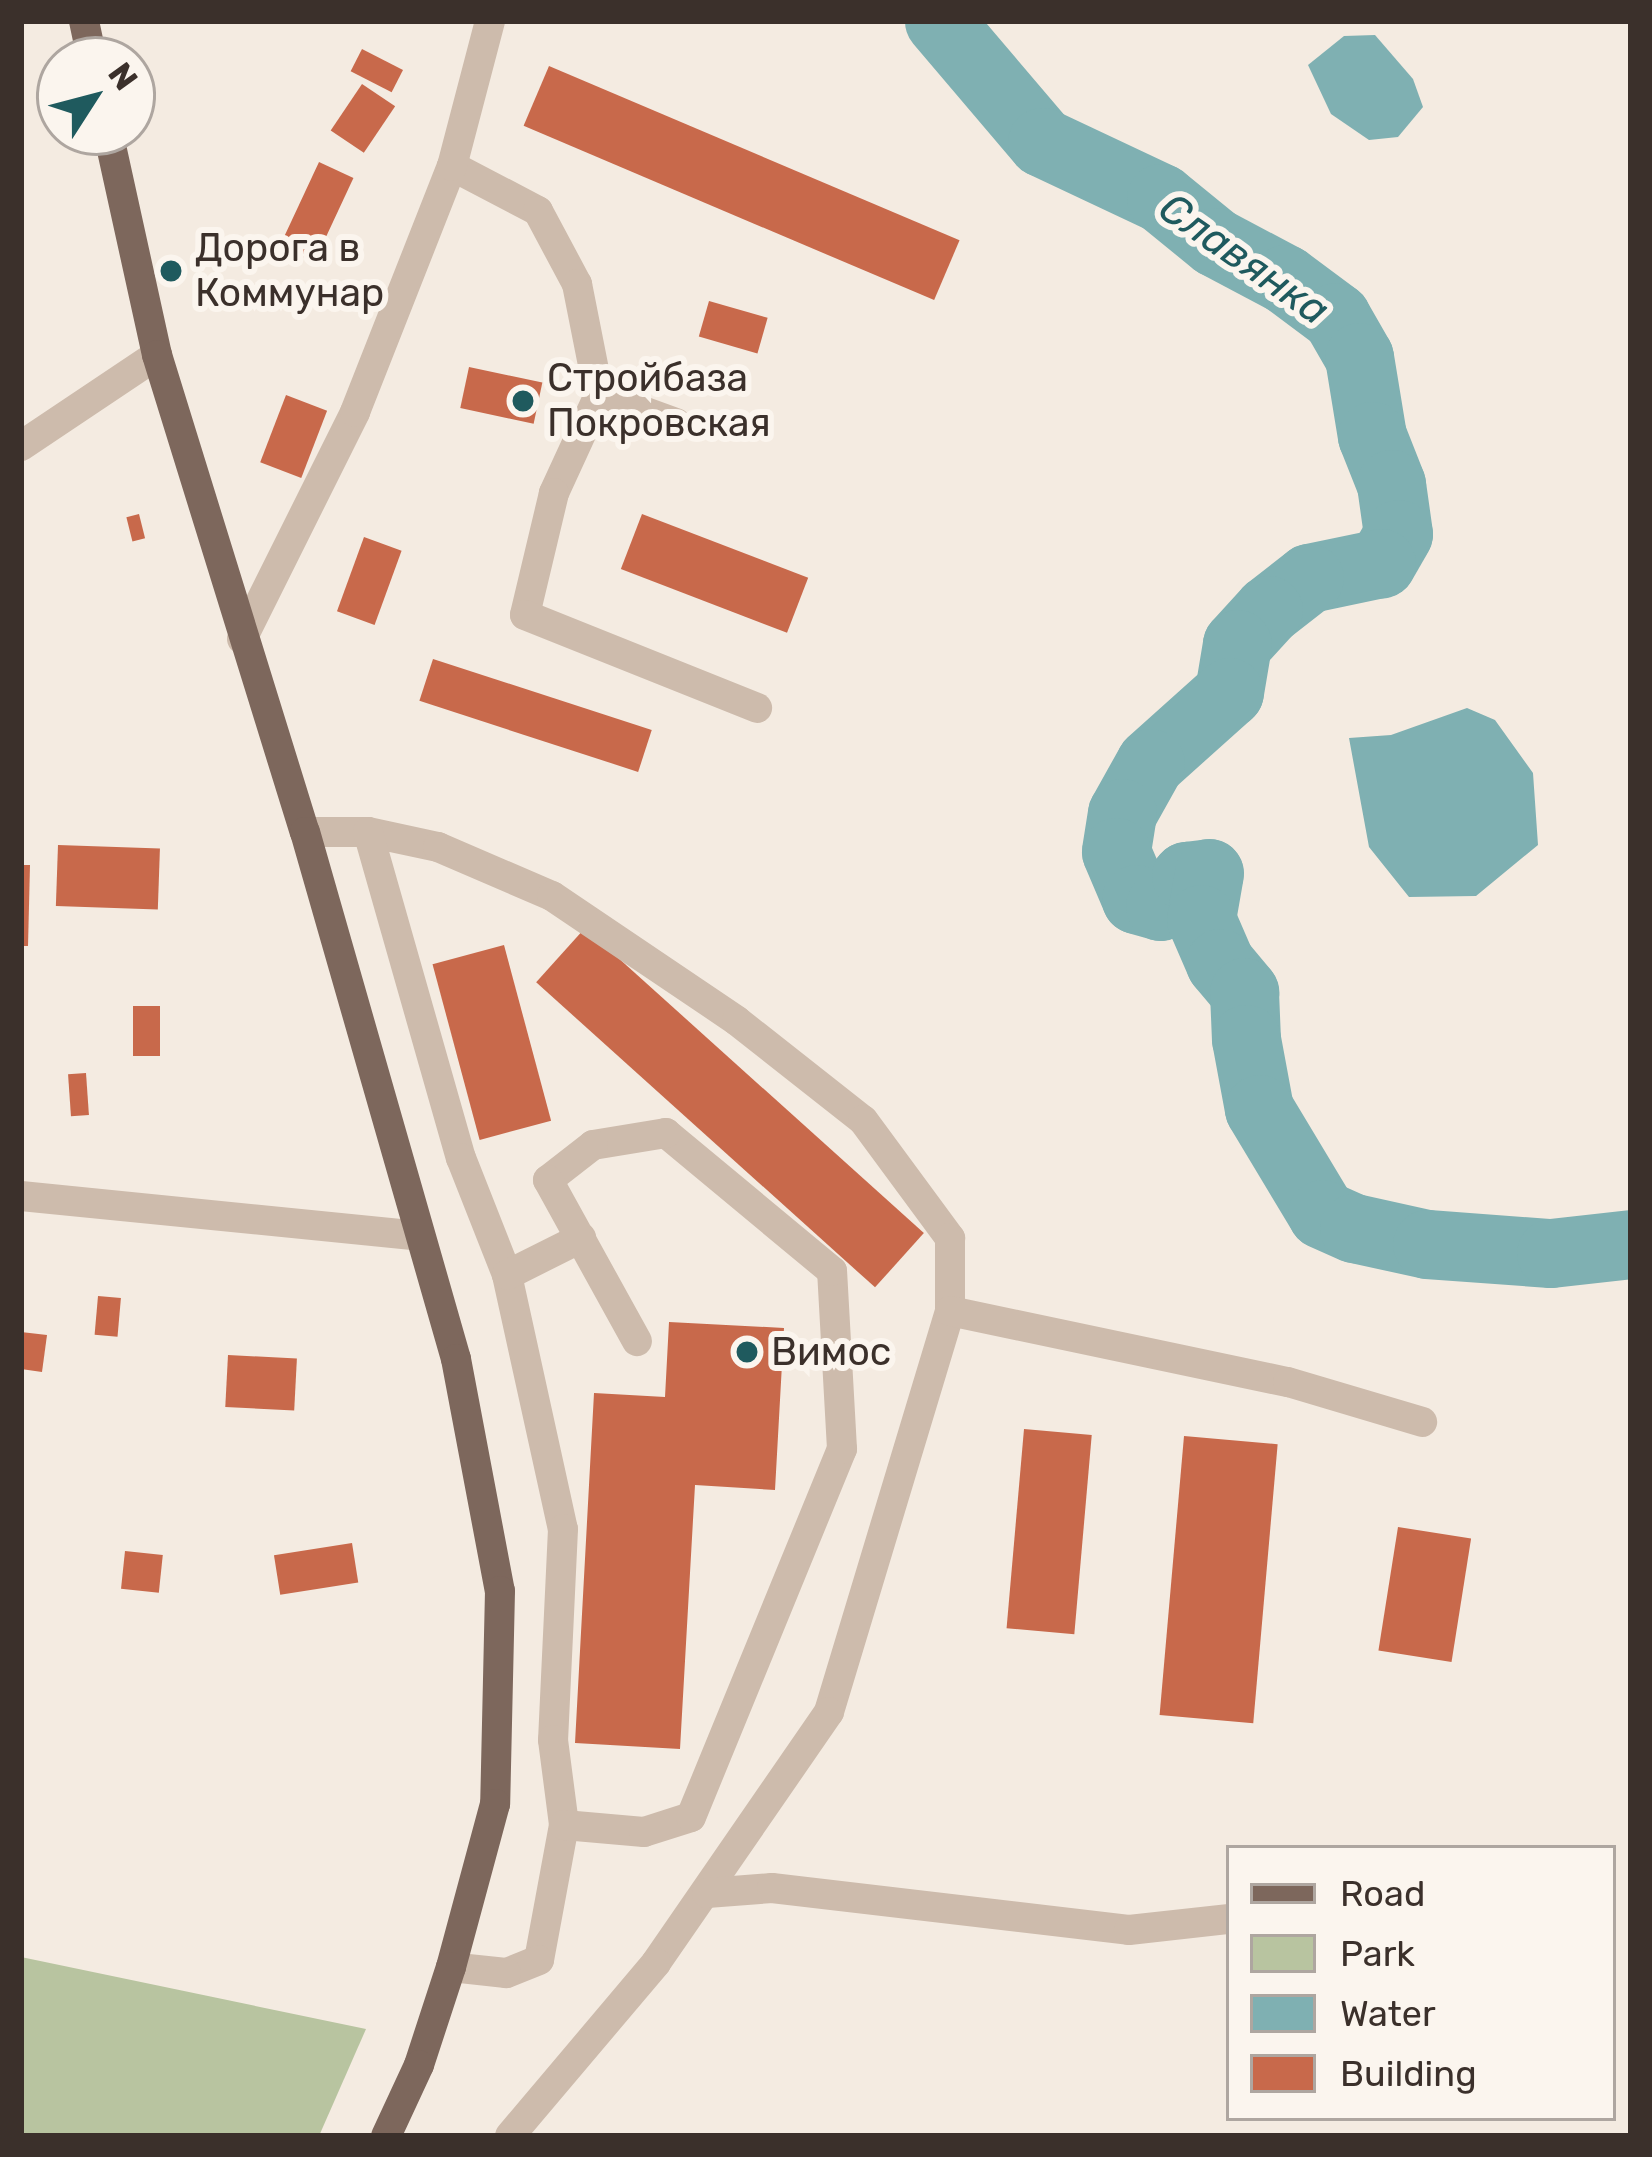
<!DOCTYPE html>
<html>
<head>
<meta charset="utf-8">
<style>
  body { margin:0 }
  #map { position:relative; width:1652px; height:2157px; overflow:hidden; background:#f4ebe1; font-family:Rubik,sans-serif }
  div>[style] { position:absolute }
  .green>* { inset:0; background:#b8c4a0 }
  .water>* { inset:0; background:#7fb0b2 }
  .river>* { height:69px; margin:-34.5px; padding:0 34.5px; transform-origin:34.5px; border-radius:34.5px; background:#7fb0b2 }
  .building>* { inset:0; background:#c8694b; transform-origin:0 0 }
  .minor>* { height:30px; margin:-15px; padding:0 15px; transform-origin:15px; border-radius:15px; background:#cdbbac }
  .major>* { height:30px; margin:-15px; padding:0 15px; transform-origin:15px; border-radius:15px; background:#7d675c }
  .dots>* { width:33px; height:33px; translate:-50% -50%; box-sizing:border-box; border:6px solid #fbf5ee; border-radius:50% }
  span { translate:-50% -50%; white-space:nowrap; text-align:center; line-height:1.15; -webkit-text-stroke:12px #fbf5ee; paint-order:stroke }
  .poi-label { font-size:39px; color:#3b302b }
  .left { translate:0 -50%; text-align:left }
  .water-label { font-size:42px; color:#1f5a5e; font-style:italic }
  .frame { position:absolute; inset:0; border:24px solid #3b302b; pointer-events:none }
  .legend { position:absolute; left:1226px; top:1845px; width:390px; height:276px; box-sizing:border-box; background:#fbf5ee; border:3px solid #aea6a0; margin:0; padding:15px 21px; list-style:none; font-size:36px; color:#3b302b }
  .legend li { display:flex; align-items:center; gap:24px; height:60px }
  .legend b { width:60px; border:3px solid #aea6a0 }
  .north { position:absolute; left:36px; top:36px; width:120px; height:120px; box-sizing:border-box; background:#fbf5ee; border:3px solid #aea6a0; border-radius:50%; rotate:54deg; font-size:33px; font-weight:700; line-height:48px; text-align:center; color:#3b302b }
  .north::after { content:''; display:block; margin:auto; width:42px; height:54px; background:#1f5a5e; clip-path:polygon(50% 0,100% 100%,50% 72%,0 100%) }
</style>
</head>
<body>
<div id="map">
  <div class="green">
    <i style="clip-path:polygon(21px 1957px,366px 2029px,319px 2136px,21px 2136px)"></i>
  </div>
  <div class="water">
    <i style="clip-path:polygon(1375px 35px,1413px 79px,1423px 107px,1398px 137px,1369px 140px,1331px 114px,1308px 65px,1344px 36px)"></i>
    <i style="clip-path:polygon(1467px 708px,1495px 720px,1533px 773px,1538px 845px,1476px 896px,1409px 897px,1369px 847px,1349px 738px,1391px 735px)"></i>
  </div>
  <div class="river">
    <i style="left:939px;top:21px;width:159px;rotate:49.6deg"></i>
    <i style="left:1042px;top:142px;width:132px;rotate:25.2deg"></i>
    <i style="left:1161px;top:198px;width:70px;rotate:39.2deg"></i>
    <i style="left:1215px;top:242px;width:79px;rotate:27.9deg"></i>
    <i style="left:1285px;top:279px;width:64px;rotate:36.7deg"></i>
    <i style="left:1336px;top:317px;width:46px;rotate:60.1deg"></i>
    <i style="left:1359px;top:357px;width:80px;rotate:80.7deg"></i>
    <i style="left:1372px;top:436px;width:52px;rotate:68.4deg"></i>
    <i style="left:1391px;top:484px;width:50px;rotate:82deg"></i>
    <i style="left:1398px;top:534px;width:34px;rotate:120deg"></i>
    <i style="left:1381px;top:563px;width:74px;rotate:168.2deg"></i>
    <i style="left:1309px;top:578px;width:52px;rotate:142deg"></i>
    <i style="left:1268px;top:610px;width:46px;rotate:132.4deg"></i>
    <i style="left:1237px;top:644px;width:49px;rotate:99.5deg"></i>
    <i style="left:1229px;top:692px;width:106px;rotate:138.1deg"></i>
    <i style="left:1150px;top:763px;width:57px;rotate:119.2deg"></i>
    <i style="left:1122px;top:813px;width:39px;rotate:99deg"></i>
    <i style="left:1116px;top:852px;width:51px;rotate:66.9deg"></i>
    <i style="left:1136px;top:899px;width:25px;rotate:16deg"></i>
    <i style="left:1160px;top:906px;width:40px;rotate:-49deg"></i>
    <i style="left:1186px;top:876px;width:23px;rotate:-7deg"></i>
    <i style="left:1209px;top:873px;width:47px;rotate:99.9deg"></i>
    <i style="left:1201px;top:919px;width:48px;rotate:66.6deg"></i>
    <i style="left:1220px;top:963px;width:38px;rotate:50deg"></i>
    <i style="left:1244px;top:992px;width:47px;rotate:87.6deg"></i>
    <i style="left:1246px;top:1039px;width:71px;rotate:79.5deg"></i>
    <i style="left:1259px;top:1109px;width:122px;rotate:59deg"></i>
    <i style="left:1322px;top:1214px;width:35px;rotate:24deg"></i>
    <i style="left:1354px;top:1228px;width:75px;rotate:12.4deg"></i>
    <i style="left:1427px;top:1244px;width:124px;rotate:4.2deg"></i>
    <i style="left:1551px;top:1253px;width:81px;rotate:-6.4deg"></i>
  </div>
  <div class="building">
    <i style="left:362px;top:49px;width:46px;height:25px;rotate:27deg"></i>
    <i style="left:549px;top:66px;width:446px;height:65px;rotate:23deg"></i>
    <i style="left:362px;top:84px;width:40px;height:56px;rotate:34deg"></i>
    <i style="left:319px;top:162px;width:38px;height:93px;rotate:25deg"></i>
    <i style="left:709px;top:301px;width:61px;height:37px;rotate:16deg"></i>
    <i style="left:469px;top:367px;width:75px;height:42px;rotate:12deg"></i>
    <i style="left:286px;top:395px;width:44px;height:72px;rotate:21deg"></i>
    <i style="left:139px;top:514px;width:25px;height:13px;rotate:76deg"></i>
    <i style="left:642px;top:514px;width:178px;height:59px;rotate:21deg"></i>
    <i style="left:364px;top:537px;width:40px;height:79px;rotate:20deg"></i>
    <i style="left:433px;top:659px;width:230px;height:44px;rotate:18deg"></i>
    <i style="left:58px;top:845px;width:102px;height:61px;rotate:2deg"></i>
    <i style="clip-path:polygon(21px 865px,30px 865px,28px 946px,21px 946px)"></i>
    <i style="left:585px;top:928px;width:456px;height:73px;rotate:42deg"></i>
    <i style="left:504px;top:945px;width:182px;height:74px;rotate:75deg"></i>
    <i style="left:133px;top:1006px;width:27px;height:50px"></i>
    <i style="left:86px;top:1073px;width:42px;height:18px;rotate:86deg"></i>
    <i style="left:98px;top:1296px;width:23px;height:39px;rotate:5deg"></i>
    <i style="clip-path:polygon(669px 1322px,784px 1328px,775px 1490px,695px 1485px,680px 1749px,575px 1743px,594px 1393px,665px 1397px)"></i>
    <i style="clip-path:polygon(21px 1332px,47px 1335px,42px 1372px,21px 1369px)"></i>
    <i style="left:228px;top:1355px;width:69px;height:52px;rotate:3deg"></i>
    <i style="left:1024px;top:1429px;width:68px;height:200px;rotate:5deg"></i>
    <i style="left:1184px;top:1436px;width:94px;height:280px;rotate:5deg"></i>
    <i style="left:1398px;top:1527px;width:74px;height:125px;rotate:9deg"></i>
    <i style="left:352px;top:1543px;width:40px;height:79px;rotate:81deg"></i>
    <i style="left:125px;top:1551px;width:38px;height:38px;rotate:6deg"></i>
  </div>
  <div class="minor">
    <i style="left:452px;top:166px;width:97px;rotate:27.6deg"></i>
    <i style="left:538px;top:211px;width:83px;rotate:61.9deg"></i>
    <i style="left:577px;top:284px;width:113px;rotate:78.8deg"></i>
    <i style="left:599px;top:395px;width:108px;rotate:114.7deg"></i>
    <i style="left:554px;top:493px;width:125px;rotate:103.4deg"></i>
    <i style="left:525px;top:615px;width:250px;rotate:21.8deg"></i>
    <i style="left:599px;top:395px;width:82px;rotate:20deg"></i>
    <i style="left:21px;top:446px;width:164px;rotate:-33.8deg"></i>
    <i style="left:242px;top:639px;width:254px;rotate:-63.5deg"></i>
    <i style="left:355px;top:412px;width:264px;rotate:-68.5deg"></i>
    <i style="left:452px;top:166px;width:150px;rotate:-75.3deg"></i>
    <i style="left:305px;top:832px;width:63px"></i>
    <i style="left:368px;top:832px;width:72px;rotate:12.1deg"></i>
    <i style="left:438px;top:847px;width:124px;rotate:23.3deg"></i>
    <i style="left:552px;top:896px;width:223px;rotate:34deg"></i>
    <i style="left:737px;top:1021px;width:160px;rotate:38.2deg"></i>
    <i style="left:863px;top:1120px;width:147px;rotate:53.6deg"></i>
    <i style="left:950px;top:1238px;width:73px;rotate:90deg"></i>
    <i style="left:950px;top:1311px;width:419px;rotate:106.8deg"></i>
    <i style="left:829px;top:1712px;width:305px;rotate:124.6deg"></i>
    <i style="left:656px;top:1963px;width:226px;rotate:130.2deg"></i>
    <i style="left:368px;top:832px;width:339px;rotate:74.1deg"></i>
    <i style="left:461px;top:1158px;width:126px;rotate:68.5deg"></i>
    <i style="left:507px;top:1275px;width:260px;rotate:77.6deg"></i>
    <i style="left:563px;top:1529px;width:211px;rotate:92.7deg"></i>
    <i style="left:553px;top:1740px;width:86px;rotate:82.6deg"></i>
    <i style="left:564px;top:1825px;width:137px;rotate:100.5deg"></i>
    <i style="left:539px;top:1960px;width:35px;rotate:158deg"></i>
    <i style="left:506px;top:1973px;width:55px;rotate:-173.8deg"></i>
    <i style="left:21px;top:1196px;width:401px;rotate:5.7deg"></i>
    <i style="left:507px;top:1275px;width:83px;rotate:-26.6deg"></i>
    <i style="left:950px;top:1311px;width:345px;rotate:11.9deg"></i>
    <i style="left:1288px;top:1382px;width:140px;rotate:16.6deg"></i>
    <i style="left:564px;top:1825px;width:80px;rotate:5deg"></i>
    <i style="left:644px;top:1832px;width:49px;rotate:-17.7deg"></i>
    <i style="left:691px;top:1817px;width:398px;rotate:-67.7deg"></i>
    <i style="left:842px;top:1449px;width:178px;rotate:-93.2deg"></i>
    <i style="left:832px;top:1271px;width:216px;rotate:-140.3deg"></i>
    <i style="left:666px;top:1133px;width:74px;rotate:170.7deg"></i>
    <i style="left:593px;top:1145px;width:57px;rotate:142.1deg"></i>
    <i style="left:548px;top:1180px;width:184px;rotate:61.1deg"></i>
    <i style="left:707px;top:1893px;width:65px;rotate:-4.4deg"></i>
    <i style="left:772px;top:1888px;width:359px;rotate:6.7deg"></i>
    <i style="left:1129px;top:1930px;width:101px;rotate:-6.3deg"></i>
  </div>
  <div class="major">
    <i style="left:84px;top:21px;width:40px;rotate:78deg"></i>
    <i style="left:108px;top:132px;width:228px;rotate:77.6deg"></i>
    <i style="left:157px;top:355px;width:499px;rotate:72.8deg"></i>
    <i style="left:305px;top:832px;width:548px;rotate:74.01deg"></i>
    <i style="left:456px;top:1359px;width:236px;rotate:79.3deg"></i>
    <i style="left:500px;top:1591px;width:213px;rotate:91.3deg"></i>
    <i style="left:495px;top:1804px;width:169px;rotate:105.1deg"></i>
    <i style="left:451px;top:1967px;width:103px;rotate:108.1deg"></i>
    <i style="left:419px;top:2065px;width:78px;rotate:114.9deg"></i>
  </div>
  <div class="dots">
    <i style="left:171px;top:271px;background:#1f5a5e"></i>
    <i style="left:523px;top:401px;background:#1f5a5e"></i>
    <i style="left:747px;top:1352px;background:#1f5a5e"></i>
  </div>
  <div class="poi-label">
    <span class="left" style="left:195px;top:271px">Дорога в<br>Коммунар</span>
    <span class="left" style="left:547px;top:401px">Стройбаза<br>Покровская</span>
    <span class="left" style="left:771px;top:1352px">Вимос</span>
  </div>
  <div class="water-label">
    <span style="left:1244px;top:259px;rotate:35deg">Славянка</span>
  </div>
  <div class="frame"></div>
  <ul class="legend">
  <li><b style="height:15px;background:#7d675c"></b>Road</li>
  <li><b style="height:33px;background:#b8c4a0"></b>Park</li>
  <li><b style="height:33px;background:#7fb0b2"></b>Water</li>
  <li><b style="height:33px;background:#c8694b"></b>Building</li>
  </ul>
  <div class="north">N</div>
</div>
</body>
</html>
